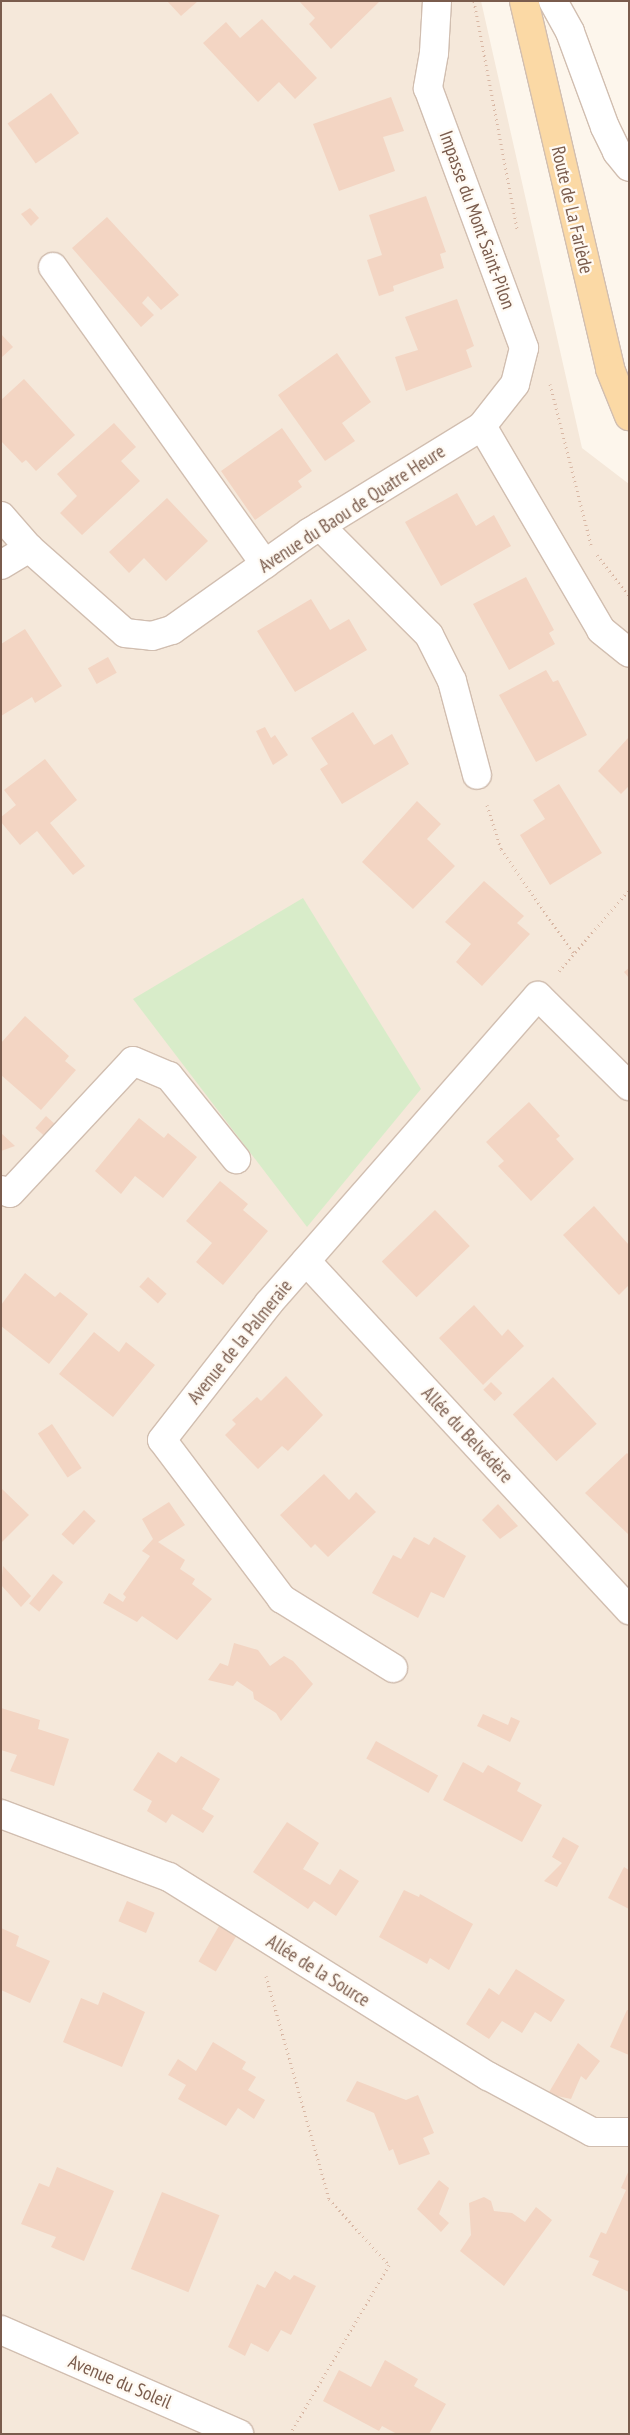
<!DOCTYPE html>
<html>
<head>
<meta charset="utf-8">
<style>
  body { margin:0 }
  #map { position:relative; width:630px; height:2435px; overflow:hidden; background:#fdf6ec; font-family:"PT Sans Narrow",sans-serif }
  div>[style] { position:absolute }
  .residential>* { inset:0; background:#f5e8da }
  .green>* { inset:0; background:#d8ecc9 }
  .building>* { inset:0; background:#f3d5c3; transform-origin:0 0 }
  .path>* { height:3px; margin-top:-1.5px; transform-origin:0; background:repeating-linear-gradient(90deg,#d9b8a5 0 1px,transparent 0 5px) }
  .roads { filter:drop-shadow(1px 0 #d1beb0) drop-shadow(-1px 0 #d1beb0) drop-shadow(0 1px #d1beb0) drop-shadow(0 -1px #d1beb0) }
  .minor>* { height:28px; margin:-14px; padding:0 14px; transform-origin:14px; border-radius:14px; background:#fff }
  .primary>* { height:28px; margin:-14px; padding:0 14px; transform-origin:14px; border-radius:14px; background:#fbd9a5 }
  span { translate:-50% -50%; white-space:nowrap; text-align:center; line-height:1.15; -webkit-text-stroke:4.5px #fffaf3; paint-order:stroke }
  .street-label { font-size:19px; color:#7a5c4d }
  .frame { position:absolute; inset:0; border:2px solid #7a5c4d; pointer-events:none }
</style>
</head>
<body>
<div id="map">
  <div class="residential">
    <i style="clip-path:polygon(1px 1px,481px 1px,582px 448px,629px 484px,629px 2434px,1px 2434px)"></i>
  </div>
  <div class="green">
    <i style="clip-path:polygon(303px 898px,421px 1089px,307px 1227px,133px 999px)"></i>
  </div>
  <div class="building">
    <i style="clip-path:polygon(167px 1px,198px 1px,181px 16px)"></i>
    <i style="clip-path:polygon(299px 1px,380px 1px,331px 49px,309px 24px,315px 18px)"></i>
    <i style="clip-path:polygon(262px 19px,317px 78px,295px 99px,279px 82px,258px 102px,203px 43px,226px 22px,240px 38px)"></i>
    <i style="left:51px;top:93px;width:49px;height:53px;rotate:55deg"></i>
    <i style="clip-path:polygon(391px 97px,404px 131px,383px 137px,395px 171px,339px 191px,313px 124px)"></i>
    <i style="clip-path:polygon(426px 196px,446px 252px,440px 254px,444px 268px,393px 286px,394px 291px,379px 296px,367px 260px,382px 255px,369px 215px)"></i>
    <i style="clip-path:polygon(30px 208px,39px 218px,31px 226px,21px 214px)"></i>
    <i style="clip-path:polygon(107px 217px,179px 295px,161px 310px,148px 296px,142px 303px,154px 315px,141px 327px,72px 248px)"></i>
    <i style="clip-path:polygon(457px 299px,474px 346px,466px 350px,472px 367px,406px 391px,395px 357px,418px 350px,405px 317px)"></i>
    <i style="clip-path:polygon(1px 334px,13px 347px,1px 358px)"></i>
    <i style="clip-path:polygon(337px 353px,371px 402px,342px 423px,355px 441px,325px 461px,278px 395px)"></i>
    <i style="clip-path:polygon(24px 379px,75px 435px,36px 471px,26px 460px,22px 463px,1px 441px,1px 400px)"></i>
    <i style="clip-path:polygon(114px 423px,136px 447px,121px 461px,140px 481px,82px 535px,60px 513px,77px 496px,57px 474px)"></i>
    <i style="clip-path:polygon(282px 428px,312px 471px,298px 481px,302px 487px,255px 520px,221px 471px)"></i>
    <i style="clip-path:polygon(457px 493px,476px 526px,494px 515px,511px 546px,441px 586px,405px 522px)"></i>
    <i style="clip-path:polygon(167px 498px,208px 541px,166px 581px,144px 558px,129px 573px,109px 552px)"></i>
    <i style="clip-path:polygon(526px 577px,554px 630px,549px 633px,555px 644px,509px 670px,473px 604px)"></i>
    <i style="clip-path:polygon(311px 599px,330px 630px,349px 619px,367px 650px,295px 692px,257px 631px)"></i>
    <i style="clip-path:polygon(25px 629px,62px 686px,35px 703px,32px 697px,1px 716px,1px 644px)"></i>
    <i style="left:108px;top:657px;width:18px;height:23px;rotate:61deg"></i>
    <i style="clip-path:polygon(546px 670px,553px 682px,558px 680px,587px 735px,536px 762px,499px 695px)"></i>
    <i style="clip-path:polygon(353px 712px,374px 745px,392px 734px,409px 764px,342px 804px,320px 769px,328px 764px,311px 738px)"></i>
    <i style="clip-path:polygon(265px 727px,271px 738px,275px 735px,288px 755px,273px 765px,256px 731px)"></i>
    <i style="clip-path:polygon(629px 737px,629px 786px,621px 794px,598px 771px)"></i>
    <i style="clip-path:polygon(45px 759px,77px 800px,50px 823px,85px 866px,73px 875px,37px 831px,20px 845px,1px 822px,1px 817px,16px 805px,4px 790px)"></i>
    <i style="clip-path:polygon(559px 784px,602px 853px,550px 885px,520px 835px,545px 819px,533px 800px)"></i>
    <i style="clip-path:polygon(417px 801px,441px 824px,427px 839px,455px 866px,413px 909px,362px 862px)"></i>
    <i style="clip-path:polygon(484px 881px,524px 916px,517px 923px,530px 934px,482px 986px,456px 962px,471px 944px,445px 922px)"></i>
    <i style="clip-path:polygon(629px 968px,629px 978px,624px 972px)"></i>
    <i style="clip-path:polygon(25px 1016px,69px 1056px,65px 1061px,76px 1070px,41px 1110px,1px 1075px,1px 1043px)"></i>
    <i style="clip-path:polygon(529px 1102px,560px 1136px,556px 1139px,574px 1159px,531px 1201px,498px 1166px,504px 1161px,486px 1142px)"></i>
    <i style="left:46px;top:1116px;width:13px;height:16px;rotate:42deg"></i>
    <i style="clip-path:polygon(139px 1118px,164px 1138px,168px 1133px,197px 1157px,163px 1198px,135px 1176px,121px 1194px,95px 1171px)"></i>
    <i style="clip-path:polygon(1px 1133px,15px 1146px,1px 1151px)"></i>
    <i style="clip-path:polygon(220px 1181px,248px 1204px,243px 1210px,268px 1231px,223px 1285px,196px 1262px,212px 1243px,186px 1221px)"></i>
    <i style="clip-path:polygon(594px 1206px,629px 1245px,629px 1285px,619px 1295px,563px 1235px)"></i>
    <i style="left:435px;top:1210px;width:50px;height:74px;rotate:46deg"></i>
    <i style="clip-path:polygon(25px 1273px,55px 1297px,60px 1292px,88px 1314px,49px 1364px,1px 1326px,1px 1305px)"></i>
    <i style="left:148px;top:1277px;width:25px;height:13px;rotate:42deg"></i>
    <i style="clip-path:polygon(474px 1305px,502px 1336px,508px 1329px,524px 1346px,483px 1385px,439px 1338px)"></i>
    <i style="clip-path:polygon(94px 1332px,119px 1352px,126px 1342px,155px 1365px,113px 1417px,59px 1374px)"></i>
    <i style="clip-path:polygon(286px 1376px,323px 1415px,288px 1451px,282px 1446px,258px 1469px,225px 1435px,236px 1424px,232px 1420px,257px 1397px,261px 1401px)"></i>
    <i style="left:553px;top:1377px;width:64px;height:55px;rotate:47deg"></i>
    <i style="left:491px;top:1382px;width:16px;height:11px;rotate:45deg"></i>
    <i style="left:52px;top:1424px;width:53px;height:17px;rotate:56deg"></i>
    <i style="clip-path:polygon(627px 1453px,629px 1455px,629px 1535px,585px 1493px)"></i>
    <i style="clip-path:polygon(324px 1474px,349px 1500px,356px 1492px,376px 1512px,328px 1557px,315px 1544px,311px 1548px,280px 1515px)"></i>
    <i style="clip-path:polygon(1px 1488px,29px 1515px,2px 1542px,1px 1541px)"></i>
    <i style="clip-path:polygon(169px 1502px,185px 1525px,158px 1542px,185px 1560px,180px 1569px,195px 1579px,192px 1584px,212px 1599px,177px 1640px,142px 1616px,137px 1622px,103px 1603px,109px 1593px,123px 1602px,126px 1597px,123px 1594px,150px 1556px,142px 1551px,153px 1539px,142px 1519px)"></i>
    <i style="clip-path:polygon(498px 1504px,518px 1526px,500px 1539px,482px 1520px)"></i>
    <i style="left:84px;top:1510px;width:16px;height:33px;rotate:43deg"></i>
    <i style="clip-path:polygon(414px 1537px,429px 1545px,434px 1537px,466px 1556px,444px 1598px,431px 1592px,418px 1618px,372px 1593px,393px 1555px,401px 1559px)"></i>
    <i style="clip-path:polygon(3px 1566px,31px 1596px,21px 1607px,1px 1585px)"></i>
    <i style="left:53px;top:1574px;width:13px;height:38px;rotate:39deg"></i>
    <i style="clip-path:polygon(234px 1643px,258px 1650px,270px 1666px,284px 1656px,293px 1661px,313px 1684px,281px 1721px,276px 1713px,254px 1699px,253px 1692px,237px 1681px,233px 1686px,208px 1680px,220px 1663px,228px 1666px)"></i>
    <i style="clip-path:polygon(1px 1708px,40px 1720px,38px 1729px,69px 1739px,54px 1786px,10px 1771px,17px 1755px,1px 1750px)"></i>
    <i style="clip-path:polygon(483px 1714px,508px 1725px,511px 1717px,520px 1721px,510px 1742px,477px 1726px)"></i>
    <i style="left:376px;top:1741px;width:71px;height:20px;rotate:29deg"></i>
    <i style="clip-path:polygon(158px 1752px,176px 1763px,181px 1756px,220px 1779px,202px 1809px,214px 1816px,203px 1833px,172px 1814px,166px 1823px,147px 1811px,152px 1801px,133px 1790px)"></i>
    <i style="clip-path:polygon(463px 1762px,483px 1773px,488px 1765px,521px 1783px,517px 1791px,542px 1805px,522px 1842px,443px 1800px)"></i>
    <i style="clip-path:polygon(287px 1822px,319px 1843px,303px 1869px,330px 1885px,340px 1869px,359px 1881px,336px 1916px,314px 1901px,308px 1909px,253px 1872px)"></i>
    <i style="clip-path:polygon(563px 1837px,579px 1846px,557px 1887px,544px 1881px,562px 1863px,552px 1857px)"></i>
    <i style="clip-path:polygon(624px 1867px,629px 1870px,629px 1909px,608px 1898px)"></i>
    <i style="clip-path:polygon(404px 1890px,419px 1897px,420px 1894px,473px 1924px,449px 1970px,430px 1958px,427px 1964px,379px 1937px)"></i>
    <i style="left:127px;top:1901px;width:30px;height:22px;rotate:23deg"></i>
    <i style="left:219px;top:1926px;width:20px;height:41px;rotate:30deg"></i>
    <i style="clip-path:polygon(1px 1928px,19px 1936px,16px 1946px,50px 1961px,30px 2003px,1px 1990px)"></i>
    <i style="clip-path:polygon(516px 1969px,565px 2000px,551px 2022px,535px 2012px,522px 2033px,502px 2021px,489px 2039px,466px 2024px,489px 1988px,499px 1995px)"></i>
    <i style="clip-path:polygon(103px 1992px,145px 2012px,122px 2067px,63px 2042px,81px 1998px,98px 2005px)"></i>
    <i style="clip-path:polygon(627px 2010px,629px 2010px,629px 2055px,610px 2047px)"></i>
    <i style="clip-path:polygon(213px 2042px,246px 2062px,242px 2069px,256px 2077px,248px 2090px,265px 2100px,254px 2119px,238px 2108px,226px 2126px,178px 2099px,186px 2085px,168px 2075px,178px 2059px,196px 2071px)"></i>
    <i style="clip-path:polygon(578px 2043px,600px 2061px,586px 2080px,581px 2076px,571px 2099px,548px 2094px)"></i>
    <i style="clip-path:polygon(357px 2081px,406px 2100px,418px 2095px,434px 2133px,423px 2138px,430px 2154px,399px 2165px,393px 2149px,389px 2151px,374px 2113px,346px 2101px)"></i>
    <i style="clip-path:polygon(57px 2167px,114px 2191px,84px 2261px,51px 2247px,56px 2237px,21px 2224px,39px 2183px,49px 2187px)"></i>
    <i style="clip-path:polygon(629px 2170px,629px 2292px,592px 2275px,599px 2261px,589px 2257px,601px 2232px,606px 2234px,626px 2190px,621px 2188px)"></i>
    <i style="clip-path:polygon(439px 2180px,449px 2188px,439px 2214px,449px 2223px,441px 2232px,417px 2209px)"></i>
    <i style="left:162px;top:2192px;width:62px;height:83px;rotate:22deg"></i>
    <i style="clip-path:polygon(484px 2197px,491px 2201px,494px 2211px,512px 2213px,525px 2222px,536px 2207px,552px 2220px,504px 2286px,460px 2251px,471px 2235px,469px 2203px)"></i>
    <i style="clip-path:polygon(275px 2271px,290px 2280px,294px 2275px,316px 2286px,291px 2335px,281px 2330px,268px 2352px,251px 2343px,245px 2356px,228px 2347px,257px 2284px,265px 2288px)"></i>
    <i style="clip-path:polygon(385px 2360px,418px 2379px,414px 2386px,446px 2404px,429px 2434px,397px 2434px,382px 2426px,379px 2431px,323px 2401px,339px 2370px,371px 2387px)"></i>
  </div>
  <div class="path">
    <i style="left:474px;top:1px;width:232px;rotate:79.3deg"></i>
    <i style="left:550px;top:384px;width:166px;rotate:75.7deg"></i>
    <i style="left:597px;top:555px;width:52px;rotate:52deg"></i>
    <i style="left:487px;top:805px;width:46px;rotate:72.3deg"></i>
    <i style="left:501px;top:849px;width:128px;rotate:55.2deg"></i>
    <i style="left:559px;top:971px;width:107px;rotate:-49.2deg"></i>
    <i style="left:266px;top:1976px;width:232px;rotate:74.2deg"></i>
    <i style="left:329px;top:2199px;width:89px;rotate:47.7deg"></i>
    <i style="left:389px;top:2265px;width:196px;rotate:120.4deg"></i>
  </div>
  <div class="roads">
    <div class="minor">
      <i style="left:437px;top:1px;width:52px;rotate:93.3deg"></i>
      <i style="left:434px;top:53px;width:36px;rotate:100deg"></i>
      <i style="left:428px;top:88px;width:277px;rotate:69.7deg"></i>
      <i style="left:524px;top:348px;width:37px;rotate:104deg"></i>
      <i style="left:515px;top:384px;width:53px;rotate:128.2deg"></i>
      <i style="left:553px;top:1px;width:35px;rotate:61deg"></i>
      <i style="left:570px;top:32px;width:101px;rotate:69.8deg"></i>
      <i style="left:605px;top:127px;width:28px;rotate:64deg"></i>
      <i style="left:617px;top:152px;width:19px;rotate:51deg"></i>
      <i style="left:53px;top:267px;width:365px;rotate:54.5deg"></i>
      <i style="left:1px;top:516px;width:43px;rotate:48.8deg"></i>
      <i style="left:320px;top:526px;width:154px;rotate:45deg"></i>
      <i style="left:429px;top:635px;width:51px;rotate:63.4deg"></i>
      <i style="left:452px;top:681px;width:97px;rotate:75.1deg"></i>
      <i style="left:1px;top:565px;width:33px;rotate:-31deg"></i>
      <i style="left:29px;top:548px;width:128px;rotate:41.5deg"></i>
      <i style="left:125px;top:633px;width:27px;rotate:6deg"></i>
      <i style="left:152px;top:636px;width:21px;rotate:-17deg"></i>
      <i style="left:172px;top:630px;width:169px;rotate:-35.4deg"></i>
      <i style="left:310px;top:532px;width:202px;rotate:-31.6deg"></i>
      <i style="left:482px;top:426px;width:236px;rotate:59.7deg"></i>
      <i style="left:601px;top:630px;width:36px;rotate:39deg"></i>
      <i style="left:1px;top:1190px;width:9px;rotate:18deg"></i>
      <i style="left:10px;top:1193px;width:180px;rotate:-47deg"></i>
      <i style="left:133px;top:1061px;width:39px;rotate:23deg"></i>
      <i style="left:169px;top:1076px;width:107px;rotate:51.1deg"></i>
      <i style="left:306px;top:1261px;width:476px;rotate:47.2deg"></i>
      <i style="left:393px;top:1668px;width:131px;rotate:-148.1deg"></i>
      <i style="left:282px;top:1599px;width:199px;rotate:-127deg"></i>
      <i style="left:162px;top:1440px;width:174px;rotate:-52deg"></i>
      <i style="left:269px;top:1303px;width:408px;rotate:-48.8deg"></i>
      <i style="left:538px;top:996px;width:128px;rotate:44.7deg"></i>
      <i style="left:1px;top:1814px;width:179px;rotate:20.6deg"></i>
      <i style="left:169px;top:1877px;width:376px;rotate:32deg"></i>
      <i style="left:488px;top:2076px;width:118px;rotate:28.3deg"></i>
      <i style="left:592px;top:2132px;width:37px"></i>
      <i style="left:1px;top:2330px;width:260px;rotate:23.6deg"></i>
    </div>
    <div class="primary">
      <i style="left:524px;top:1px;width:378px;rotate:76.8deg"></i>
      <i style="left:610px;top:369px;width:51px;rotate:68deg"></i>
    </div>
  </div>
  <div class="street-label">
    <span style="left:572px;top:210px;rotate:77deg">Route de La Farlède</span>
    <span style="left:477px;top:220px;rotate:70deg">Impasse du Mont Saint-Pilon</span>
    <span style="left:352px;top:509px;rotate:-33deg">Avenue du Baou de Quatre Heure</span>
    <span style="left:240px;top:1342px;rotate:-51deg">Avenue de la Palmeraie</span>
    <span style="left:467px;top:1435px;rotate:47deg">Allée du Belvédère</span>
    <span style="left:318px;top:1971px;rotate:32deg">Allée de la Source</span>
    <span style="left:120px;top:2382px;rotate:23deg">Avenue du Soleil</span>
  </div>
  <div class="frame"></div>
</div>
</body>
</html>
